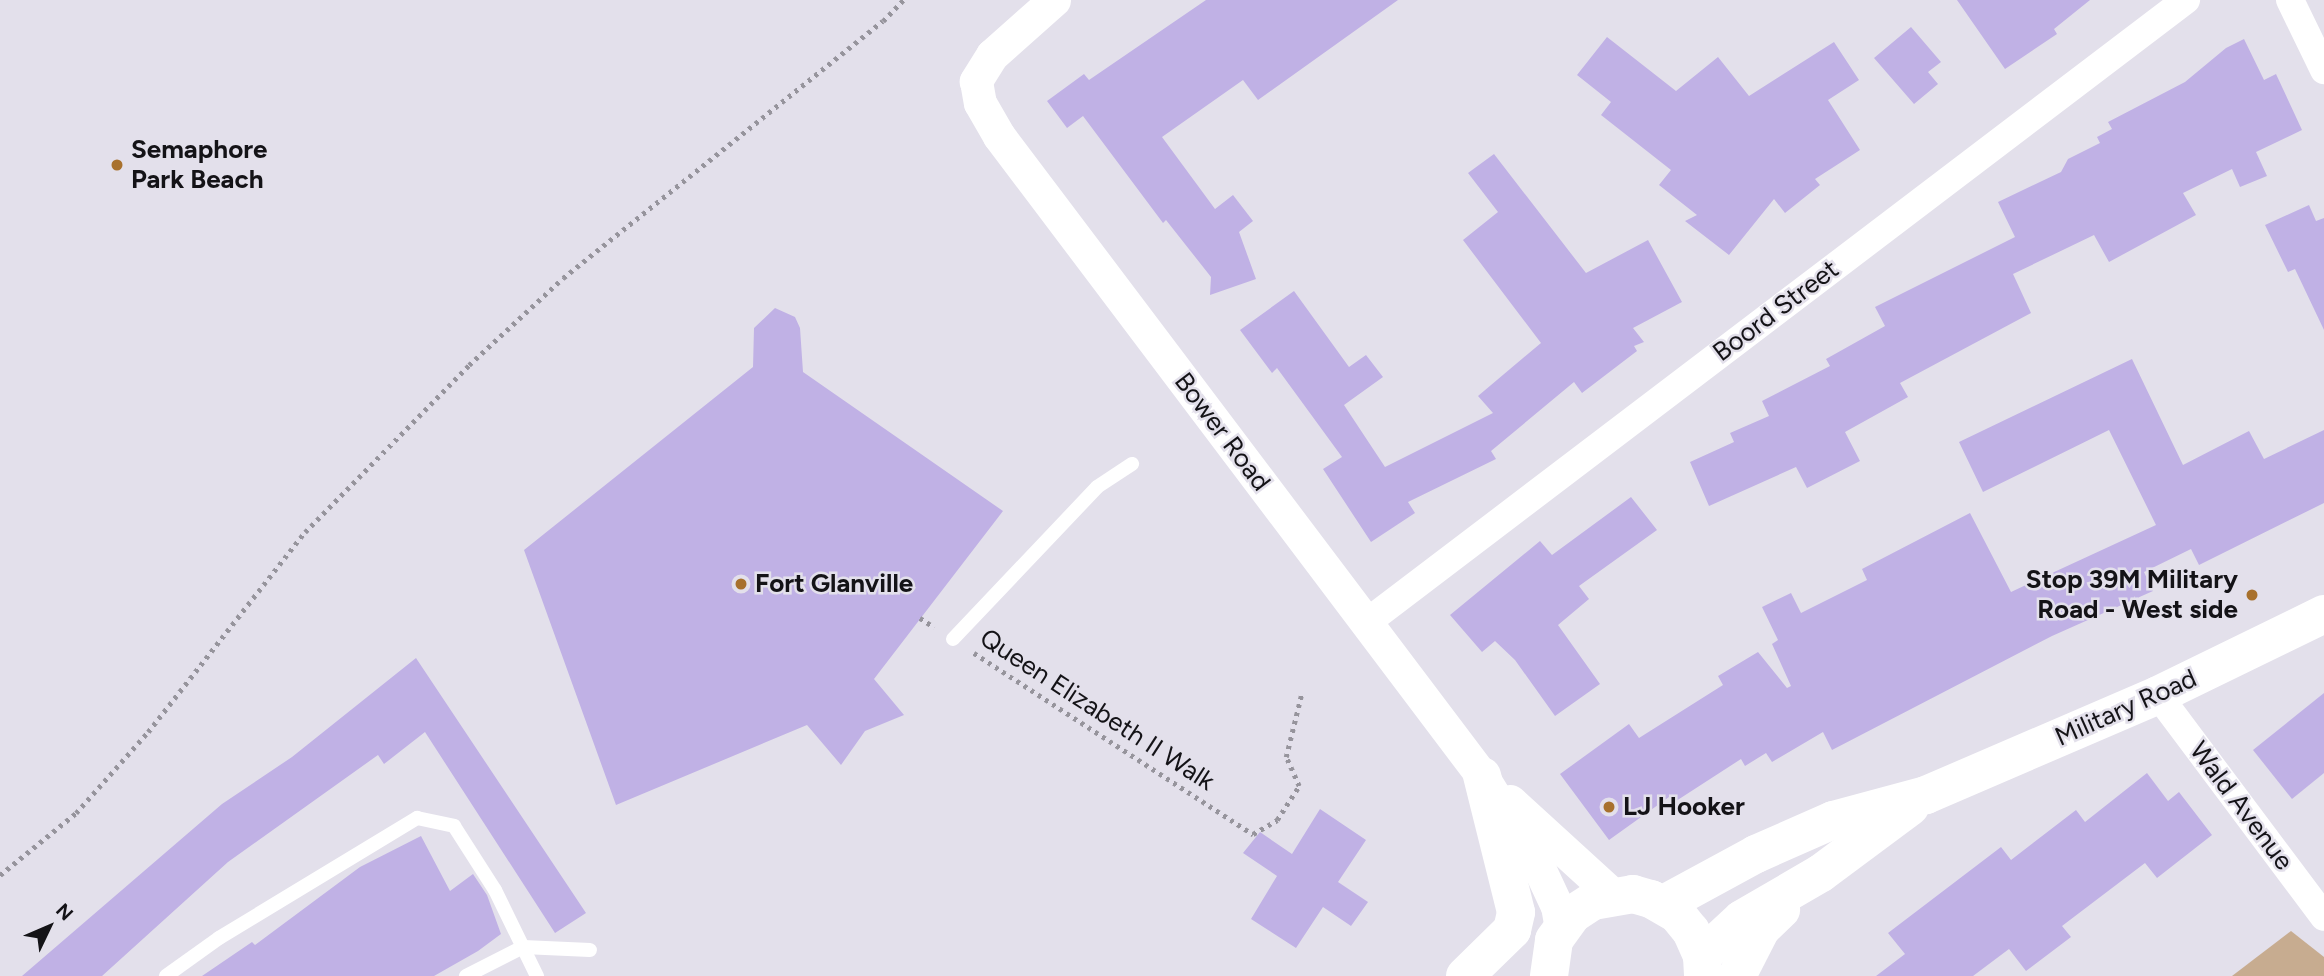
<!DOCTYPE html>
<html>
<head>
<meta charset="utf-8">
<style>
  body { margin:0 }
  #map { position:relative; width:2324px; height:976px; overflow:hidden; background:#e3e0eb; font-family:Figtree,sans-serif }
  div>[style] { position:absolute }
  .green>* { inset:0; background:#c7ac90 }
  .building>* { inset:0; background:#c0b1e5 }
  .path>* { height:4.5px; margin-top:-2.25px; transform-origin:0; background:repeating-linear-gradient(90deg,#96949c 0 3.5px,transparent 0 8.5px) }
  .service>* { height:14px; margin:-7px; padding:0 7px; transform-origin:7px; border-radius:7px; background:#fff }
  .minor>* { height:28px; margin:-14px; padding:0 14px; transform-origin:14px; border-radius:14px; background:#fff }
  .tertiary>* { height:33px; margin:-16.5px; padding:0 16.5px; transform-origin:16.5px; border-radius:16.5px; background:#fff }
  .secondary>* { height:38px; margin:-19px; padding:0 19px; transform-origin:19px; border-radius:19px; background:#fff }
  .dots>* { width:19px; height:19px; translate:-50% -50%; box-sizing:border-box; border:4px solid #e3e0eb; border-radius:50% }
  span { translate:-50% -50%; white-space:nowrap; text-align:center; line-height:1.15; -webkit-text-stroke:5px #e3e0eb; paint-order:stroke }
  .poi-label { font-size:26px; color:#141317; font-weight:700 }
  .left { translate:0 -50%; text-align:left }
  .right { translate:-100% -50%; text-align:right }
  .street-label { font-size:26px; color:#141317 }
  .north { position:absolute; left:14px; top:892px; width:70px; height:70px; -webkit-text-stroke:5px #e3e0eb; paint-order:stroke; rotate:46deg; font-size:19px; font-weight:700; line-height:28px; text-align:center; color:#141317 }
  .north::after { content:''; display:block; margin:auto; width:24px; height:32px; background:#141317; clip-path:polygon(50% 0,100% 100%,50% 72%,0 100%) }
</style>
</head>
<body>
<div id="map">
  <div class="green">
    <i style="clip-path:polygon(2291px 931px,2324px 957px,2324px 976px,2232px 976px)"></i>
  </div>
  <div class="building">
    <i style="clip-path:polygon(1206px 0,1398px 0,1258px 100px,1243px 80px,1162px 137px,1215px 209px,1233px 195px,1253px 221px,1239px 232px,1256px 279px,1210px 295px,1211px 277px,1166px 220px,1163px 223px,1083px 116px,1067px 128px,1047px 101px,1084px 74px,1089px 80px)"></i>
    <i style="clip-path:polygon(1957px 0,2090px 0,2054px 29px,2057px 34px,2005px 69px)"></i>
    <i style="clip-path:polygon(1911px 27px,1941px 62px,1928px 72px,1938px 84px,1914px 104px,1874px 58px)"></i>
    <i style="clip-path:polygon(1607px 37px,1676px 91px,1718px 57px,1749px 96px,1834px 42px,1859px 80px,1828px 100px,1860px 150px,1815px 179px,1820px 185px,1785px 213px,1774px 199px,1729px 255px,1685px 221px,1697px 215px,1659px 185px,1671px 170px,1601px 115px,1611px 102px,1577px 75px)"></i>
    <i style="clip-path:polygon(2244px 39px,2264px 80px,2276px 74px,2302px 130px,2256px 152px,2267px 176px,2240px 187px,2232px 169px,2183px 193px,2196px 215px,2109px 262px,2094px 235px,2013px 274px,2031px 313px,1900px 383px,1908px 397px,1845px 432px,1860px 461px,1807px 488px,1796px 467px,1709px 506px,1690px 462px,1734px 442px,1730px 433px,1769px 416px,1762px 401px,1830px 366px,1826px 359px,1885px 326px,1875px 307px,2015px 237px,1998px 202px,2061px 172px,2068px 159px,2100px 143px,2097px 137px,2112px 129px,2108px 122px,2185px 82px,2226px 48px)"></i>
    <i style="clip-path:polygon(1494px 154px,1586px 273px,1648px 240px,1682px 302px,1633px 328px,1644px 342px,1634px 346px,1637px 351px,1582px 393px,1574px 382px,1491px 451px,1496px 459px,1408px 502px,1415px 513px,1371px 542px,1323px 469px,1342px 457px,1277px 368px,1272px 373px,1240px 330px,1294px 291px,1349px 367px,1366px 355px,1383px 377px,1344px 405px,1385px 467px,1493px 413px,1478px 396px,1541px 343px,1463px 240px,1498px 212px,1468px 173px)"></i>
    <i style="clip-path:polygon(2309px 205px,2316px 221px,2324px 218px,2324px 330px,2295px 269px,2288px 272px,2265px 225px)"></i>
    <i style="clip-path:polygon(775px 308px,795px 317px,800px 328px,803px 372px,1003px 511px,874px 679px,904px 715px,865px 731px,841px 765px,807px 725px,616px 805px,524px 550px,753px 367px,754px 328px)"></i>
    <i style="clip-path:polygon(2132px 359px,2183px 465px,2249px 431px,2264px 459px,2324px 430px,2324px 503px,2199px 565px,2191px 549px,2144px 572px,2153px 591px,2052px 636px,1832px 750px,1823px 732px,1772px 762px,1766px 753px,1745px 766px,1741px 759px,1673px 803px,1669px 797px,1609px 840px,1560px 774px,1629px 724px,1639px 738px,1723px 685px,1718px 676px,1758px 652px,1787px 688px,1791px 686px,1772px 644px,1778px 640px,1762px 607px,1791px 593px,1801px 613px,1867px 580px,1862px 569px,1970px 513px,2011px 592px,2156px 525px,2109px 430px,1983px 492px,1959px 442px)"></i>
    <i style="clip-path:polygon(1631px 497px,1657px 530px,1579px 586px,1589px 599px,1558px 625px,1600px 684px,1555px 716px,1515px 660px,1495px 641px,1482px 652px,1450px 615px,1540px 541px,1552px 555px)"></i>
    <i style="clip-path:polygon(416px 658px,586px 913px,555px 933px,425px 732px,384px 764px,378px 755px,228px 862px,102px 976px,22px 976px,222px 804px,292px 757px)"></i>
    <i style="clip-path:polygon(2324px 693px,2324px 773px,2292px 799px,2253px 750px)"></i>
    <i style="clip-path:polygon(2147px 773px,2168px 801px,2179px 792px,2212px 835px,2157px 878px,2145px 863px,2062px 926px,2071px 937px,2026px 971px,2009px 949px,1973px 976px,1876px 976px,1905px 954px,1888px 933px,2001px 847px,2011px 860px,2076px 810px,2085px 822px)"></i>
    <i style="clip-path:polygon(1320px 809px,1366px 840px,1338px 882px,1368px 902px,1351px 926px,1323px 907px,1296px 948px,1251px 919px,1277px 876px,1243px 853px,1260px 832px,1292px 854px)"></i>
    <i style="clip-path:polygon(421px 836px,450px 891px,473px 874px,487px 895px,501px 934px,478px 951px,434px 976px,202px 976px,252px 942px,255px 945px,360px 867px)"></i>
  </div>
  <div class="path">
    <i style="left:920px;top:618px;width:17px;rotate:33deg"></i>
    <i style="left:974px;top:653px;width:333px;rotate:33deg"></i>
    <i style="left:1253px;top:834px;width:28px;rotate:-30deg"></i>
    <i style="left:1277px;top:820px;width:40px;rotate:-57.1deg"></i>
    <i style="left:1299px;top:786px;width:32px;rotate:-114deg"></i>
    <i style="left:1286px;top:757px;width:67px;rotate:-76.2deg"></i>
    <i style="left:0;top:875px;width:98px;rotate:-39.2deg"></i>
    <i style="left:76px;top:813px;width:108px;rotate:-48.4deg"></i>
    <i style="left:148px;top:732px;width:254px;rotate:-51.9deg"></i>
    <i style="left:305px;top:532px;width:234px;rotate:-45.5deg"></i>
    <i style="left:469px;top:365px;width:128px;rotate:-42.8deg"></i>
    <i style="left:563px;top:278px;width:410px;rotate:-38.8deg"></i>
    <i style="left:883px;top:21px;width:29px;rotate:-46deg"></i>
  </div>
  <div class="service">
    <i style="left:953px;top:639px;width:209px;rotate:-46.5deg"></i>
    <i style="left:1097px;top:487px;width:42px;rotate:-33.3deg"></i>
    <i style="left:166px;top:976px;width:65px;rotate:-35.6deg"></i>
    <i style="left:219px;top:938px;width:232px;rotate:-31.2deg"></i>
    <i style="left:417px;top:818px;width:38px;rotate:12deg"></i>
    <i style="left:454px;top:826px;width:76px;rotate:57.4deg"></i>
    <i style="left:495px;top:890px;width:96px;rotate:64deg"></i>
    <i style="left:466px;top:976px;width:64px;rotate:-27deg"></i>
    <i style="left:523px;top:947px;width:67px;rotate:2.6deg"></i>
  </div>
  <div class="minor">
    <i style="left:2290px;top:0;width:78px;rotate:64.1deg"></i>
    <i style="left:1366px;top:623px;width:1030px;rotate:-37.23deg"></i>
    <i style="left:2158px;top:695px;width:277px;rotate:53.2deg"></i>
  </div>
  <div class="tertiary">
    <i style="left:1054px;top:0;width:83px;rotate:138.4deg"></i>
    <i style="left:992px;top:55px;width:31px;rotate:122deg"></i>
    <i style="left:976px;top:81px;width:22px;rotate:80deg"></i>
    <i style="left:980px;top:103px;width:38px;rotate:60deg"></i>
    <i style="left:999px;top:136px;width:802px;rotate:52.96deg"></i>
    <i style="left:1482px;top:776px;width:110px;rotate:58.3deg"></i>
    <i style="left:1540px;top:870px;width:40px;rotate:65deg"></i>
    <i style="left:1557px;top:906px;width:22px;rotate:80deg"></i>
    <i style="left:1510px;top:801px;width:139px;rotate:42.4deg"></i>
  </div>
  <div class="secondary">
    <i style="left:1664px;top:904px;width:105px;rotate:-28.5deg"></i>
    <i style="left:1756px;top:854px;width:84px;rotate:-23.8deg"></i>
    <i style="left:1833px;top:820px;width:96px;rotate:-15deg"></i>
    <i style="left:1926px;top:795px;width:253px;rotate:-23.3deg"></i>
    <i style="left:2158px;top:695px;width:185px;rotate:-26deg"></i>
    <i style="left:1702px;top:956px;width:54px;rotate:-42.8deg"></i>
    <i style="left:1742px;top:919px;width:91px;rotate:-30.2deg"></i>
    <i style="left:1821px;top:873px;width:111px;rotate:-36.6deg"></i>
    <i style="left:1465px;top:976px;width:66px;rotate:-44.4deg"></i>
    <i style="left:1512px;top:930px;width:18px;rotate:-77deg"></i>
    <i style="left:1516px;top:912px;width:140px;rotate:-104deg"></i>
    <i style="left:1549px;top:976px;width:36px;rotate:-82deg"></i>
    <i style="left:1554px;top:940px;width:32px;rotate:-54deg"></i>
    <i style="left:1573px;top:914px;width:24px;rotate:-33deg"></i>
    <i style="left:1593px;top:901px;width:41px;rotate:-9.9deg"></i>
    <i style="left:1633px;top:894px;width:19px;rotate:16deg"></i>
    <i style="left:1651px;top:899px;width:30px;rotate:30deg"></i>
    <i style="left:1677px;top:914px;width:22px;rotate:51deg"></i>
    <i style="left:1691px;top:931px;width:27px;rotate:66deg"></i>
    <i style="left:1702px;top:956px;width:20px;rotate:87deg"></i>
    <i style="left:1737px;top:976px;width:53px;rotate:-62.9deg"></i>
    <i style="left:1761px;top:929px;width:28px;rotate:-44deg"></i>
  </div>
  <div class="dots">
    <i style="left:117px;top:165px;background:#a8712d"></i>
    <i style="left:741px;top:584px;background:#a8712d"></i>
    <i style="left:2252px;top:595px;background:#a8712d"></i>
    <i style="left:1609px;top:807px;background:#a8712d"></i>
  </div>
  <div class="poi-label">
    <span class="left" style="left:131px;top:165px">Semaphore<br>Park Beach</span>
    <span class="right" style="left:2238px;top:595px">Stop 39M Military<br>Road - West side</span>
    <span class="left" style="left:755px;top:584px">Fort Glanville</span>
    <span class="left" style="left:1623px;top:807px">LJ Hooker</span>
  </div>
  <div class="street-label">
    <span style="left:1776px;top:311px;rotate:-37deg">Boord Street</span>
    <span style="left:1222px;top:432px;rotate:53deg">Bower Road</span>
    <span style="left:2126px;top:708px;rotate:-24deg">Military Road</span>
    <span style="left:1097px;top:710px;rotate:33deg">Queen Elizabeth II Walk</span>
    <span style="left:2241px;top:806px;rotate:53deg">Wald Avenue</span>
  </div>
  <div class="north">N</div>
</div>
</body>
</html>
